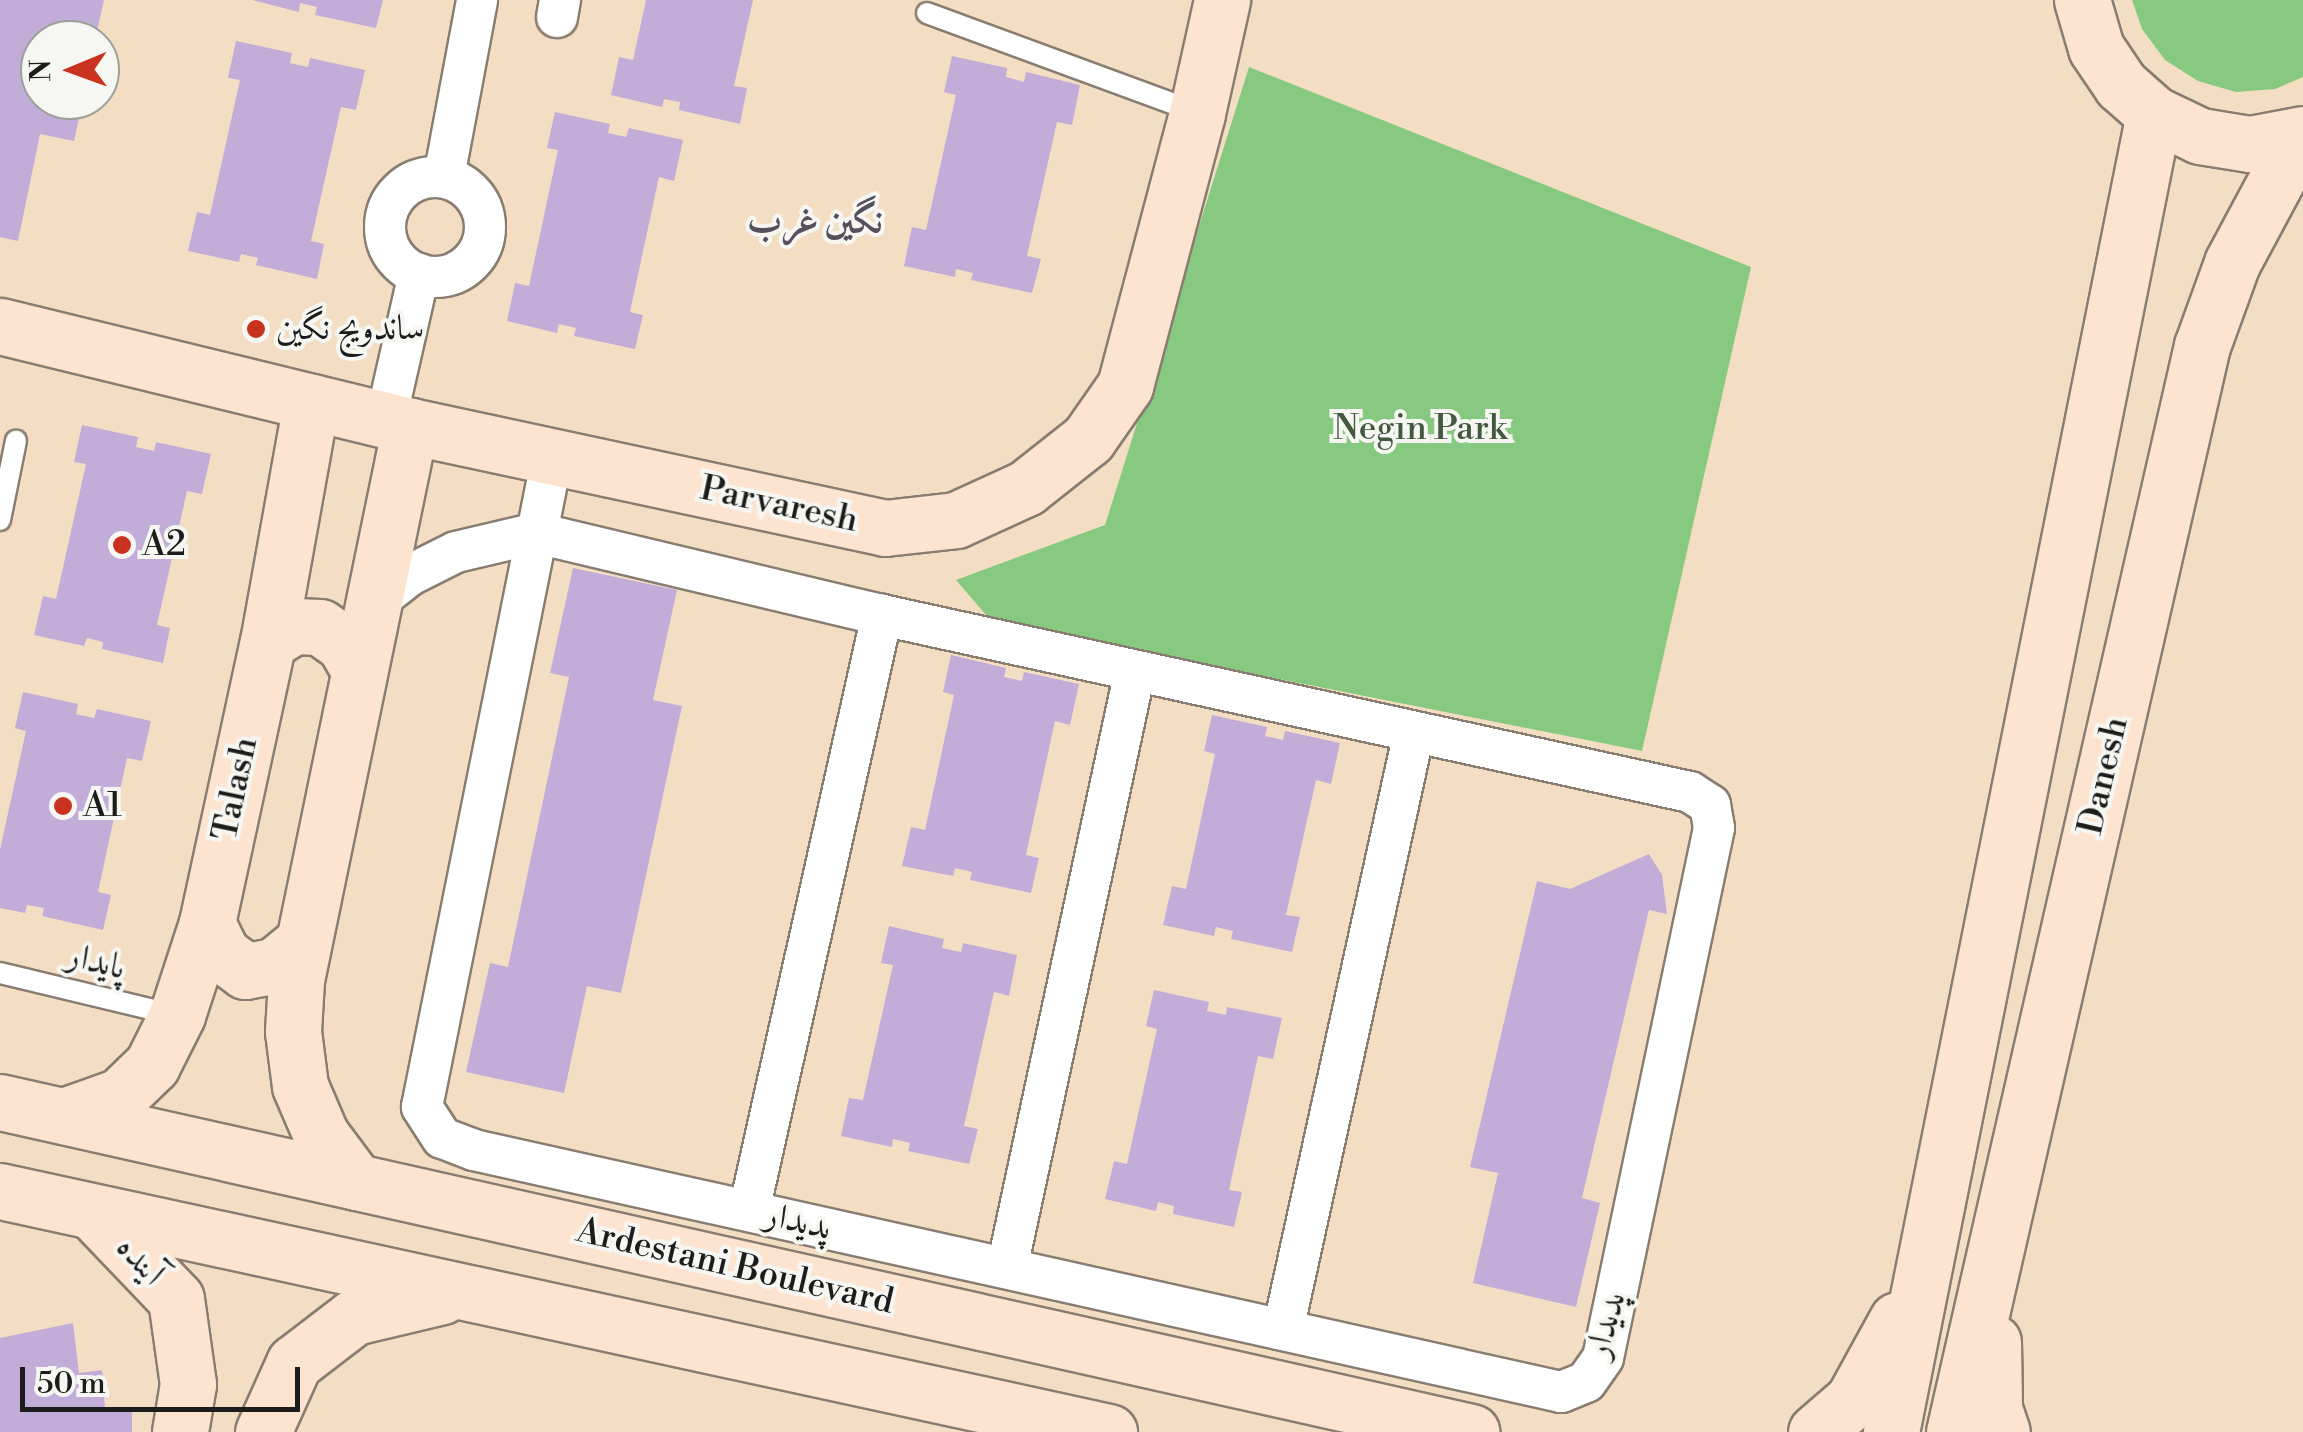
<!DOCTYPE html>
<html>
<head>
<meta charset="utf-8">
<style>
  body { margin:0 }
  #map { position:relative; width:2303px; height:1432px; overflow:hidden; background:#f3dec4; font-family:"Libre Bodoni",Amiri,serif }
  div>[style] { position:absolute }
  .green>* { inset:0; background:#87c981 }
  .building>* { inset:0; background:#c2add9 }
  .roads { filter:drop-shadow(2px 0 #887d70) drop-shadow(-2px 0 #887d70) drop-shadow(0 2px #887d70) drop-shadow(0 -2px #887d70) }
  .lane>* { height:20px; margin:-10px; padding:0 10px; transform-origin:10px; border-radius:10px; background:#fff }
  .street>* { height:40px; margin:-20px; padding:0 20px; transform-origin:20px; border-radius:20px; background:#fff }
  .street>.ring { margin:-20px; padding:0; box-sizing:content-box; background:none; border:40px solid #fff; border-radius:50% }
  .secondary>* { height:55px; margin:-27.5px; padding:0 27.5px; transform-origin:27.5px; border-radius:27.5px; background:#fde4d1 }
  .dots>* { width:28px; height:28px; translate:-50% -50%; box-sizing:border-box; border:5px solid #f6f6f2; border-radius:50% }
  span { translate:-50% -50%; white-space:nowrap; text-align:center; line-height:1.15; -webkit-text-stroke:8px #f6f6f2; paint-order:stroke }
  .poi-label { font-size:35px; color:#1c1c1c }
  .left { translate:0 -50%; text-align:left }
  .park-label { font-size:35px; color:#41593f }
  .street-label { font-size:35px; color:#1c1c1c }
  .neighbourhood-label { font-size:38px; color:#564f5e; font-weight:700 }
  .north { position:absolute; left:20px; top:20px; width:100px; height:100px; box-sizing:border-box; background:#f6f6f2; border:2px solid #9f9f9c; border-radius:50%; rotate:269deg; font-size:28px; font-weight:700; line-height:40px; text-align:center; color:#1c1c1c }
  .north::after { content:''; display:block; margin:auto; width:35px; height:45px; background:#c8321e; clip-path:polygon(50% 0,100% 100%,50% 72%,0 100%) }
  .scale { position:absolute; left:20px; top:1367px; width:280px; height:45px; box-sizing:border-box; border:5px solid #1c1c1c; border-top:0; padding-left:12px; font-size:30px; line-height:35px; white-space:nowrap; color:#1c1c1c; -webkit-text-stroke:8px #f6f6f2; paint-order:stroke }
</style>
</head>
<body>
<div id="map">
  <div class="green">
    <i style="clip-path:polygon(2132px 0,2303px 0,2303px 77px,2275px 89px,2236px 92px,2198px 81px,2165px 60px,2142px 29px)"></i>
    <i style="clip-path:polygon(1249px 67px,1751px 267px,1642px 751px,992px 622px,956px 580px,1105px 525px)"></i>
  </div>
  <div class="building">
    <i style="clip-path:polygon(0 0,104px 0,95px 40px,40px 40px,40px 100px,83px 100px,74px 141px,40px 134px,18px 241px,0 237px)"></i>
    <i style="clip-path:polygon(252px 0,383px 0,376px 28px,315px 15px,317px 7px,300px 3px,299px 12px)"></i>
    <i style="clip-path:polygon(646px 0,753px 0,734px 86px,747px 88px,740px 124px,679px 110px,680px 102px,664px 99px,662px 107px,611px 95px,619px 57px,633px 60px)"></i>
    <i style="clip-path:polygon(236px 41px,292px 53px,290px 63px,308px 67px,310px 58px,365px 70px,356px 110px,341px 107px,311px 241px,324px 244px,317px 279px,256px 265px,258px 258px,241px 254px,239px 262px,188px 251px,197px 212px,210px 215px,240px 80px,228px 78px)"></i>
    <i style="clip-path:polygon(952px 56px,1007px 68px,1006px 77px,1024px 82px,1026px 72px,1080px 85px,1072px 125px,1057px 122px,1027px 256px,1041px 259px,1032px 293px,971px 280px,973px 273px,956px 269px,955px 277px,904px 266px,912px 227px,926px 230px,956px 95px,944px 92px)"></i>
    <i style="clip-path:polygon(555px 112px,610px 124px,608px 133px,626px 137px,629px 128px,683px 140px,674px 181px,659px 177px,630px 312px,643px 315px,635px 349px,574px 336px,576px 328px,559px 324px,557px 333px,507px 321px,515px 283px,529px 286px,558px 150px,547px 148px)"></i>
    <i style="clip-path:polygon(82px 425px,138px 437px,136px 447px,154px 451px,156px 442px,211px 454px,202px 494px,187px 491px,157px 625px,170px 628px,163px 663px,102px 649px,103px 642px,87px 638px,84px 646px,34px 635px,43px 596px,56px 599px,86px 464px,74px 462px)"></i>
    <i style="clip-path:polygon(573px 568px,677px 590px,653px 700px,682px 706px,621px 993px,587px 986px,564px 1093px,466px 1072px,490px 963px,508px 967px,569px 677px,550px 673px)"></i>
    <i style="clip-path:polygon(951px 655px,1006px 668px,1004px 677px,1022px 681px,1024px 672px,1079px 684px,1070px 725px,1055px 721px,1026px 855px,1039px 858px,1031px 893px,970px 880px,972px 872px,955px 868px,953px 876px,902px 866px,911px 827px,925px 830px,954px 695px,943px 692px)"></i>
    <i style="clip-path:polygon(23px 692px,78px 704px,76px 714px,94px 718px,97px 709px,151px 721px,142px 761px,127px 758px,98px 892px,111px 895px,103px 930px,42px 916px,44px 908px,27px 905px,25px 913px,0 908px,0 850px,26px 731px,15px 728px)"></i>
    <i style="clip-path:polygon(1212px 715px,1267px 727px,1265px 736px,1283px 740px,1285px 731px,1340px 743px,1331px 784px,1316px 780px,1286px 915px,1300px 917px,1292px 952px,1231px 939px,1233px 931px,1216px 927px,1214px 936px,1163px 925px,1172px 886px,1186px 889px,1215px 754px,1204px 751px)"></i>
    <i style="clip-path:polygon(1649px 854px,1662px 875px,1667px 914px,1649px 910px,1582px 1198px,1600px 1203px,1576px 1307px,1473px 1283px,1498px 1173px,1470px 1167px,1537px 881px,1570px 889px)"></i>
    <i style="clip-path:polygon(889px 926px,944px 939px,942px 948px,961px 952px,963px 943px,1017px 955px,1009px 996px,994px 992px,964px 1126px,978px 1129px,969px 1164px,908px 1151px,910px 1143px,893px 1139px,892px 1147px,841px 1136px,849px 1098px,863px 1100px,893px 965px,881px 963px)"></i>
    <i style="clip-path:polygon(1154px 990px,1209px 1002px,1207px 1011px,1226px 1015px,1227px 1007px,1282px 1018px,1273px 1059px,1258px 1056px,1229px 1190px,1242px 1192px,1234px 1227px,1173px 1214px,1174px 1206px,1158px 1202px,1156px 1211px,1105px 1199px,1114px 1161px,1127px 1164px,1157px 1029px,1146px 1026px)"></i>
    <i style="clip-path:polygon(73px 1323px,79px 1373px,102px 1370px,105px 1409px,132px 1410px,132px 1432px,0 1432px,0 1338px)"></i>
  </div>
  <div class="roads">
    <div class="lane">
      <i style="left:927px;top:13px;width:287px;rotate:20.2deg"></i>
      <i style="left:0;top:520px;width:81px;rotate:-78.6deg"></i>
      <i style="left:0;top:973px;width:180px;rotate:13.5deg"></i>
    </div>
    <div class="street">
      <i style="left:557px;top:17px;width:17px;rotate:-80deg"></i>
      <i class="ring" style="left:385px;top:177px;width:60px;height:60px"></i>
      <i style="left:444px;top:177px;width:180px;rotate:-79.4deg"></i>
      <i style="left:386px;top:419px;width:149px;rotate:-77.2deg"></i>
      <i style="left:373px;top:604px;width:47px;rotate:-38.1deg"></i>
      <i style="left:410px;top:575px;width:51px;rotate:-26.6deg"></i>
      <i style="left:456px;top:552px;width:83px;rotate:-13.2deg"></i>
      <i style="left:537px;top:533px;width:355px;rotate:13.4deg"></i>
      <i style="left:882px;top:615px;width:827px;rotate:12.36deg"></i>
      <i style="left:1690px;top:792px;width:24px;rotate:33deg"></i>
      <i style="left:1710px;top:805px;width:23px;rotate:80deg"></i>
      <i style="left:1714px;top:828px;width:541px;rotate:101.83deg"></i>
      <i style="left:1603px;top:1358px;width:29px;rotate:125deg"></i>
      <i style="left:1586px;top:1382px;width:27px;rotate:158deg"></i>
      <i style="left:1561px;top:1392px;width:1114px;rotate:-167.45deg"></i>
      <i style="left:474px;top:1150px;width:34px;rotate:-159deg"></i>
      <i style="left:442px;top:1138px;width:37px;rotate:-123deg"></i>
      <i style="left:422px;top:1107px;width:585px;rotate:-78.67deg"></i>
      <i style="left:537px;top:533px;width:77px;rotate:-78.8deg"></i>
      <i style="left:749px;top:1211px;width:611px;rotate:-77.42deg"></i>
      <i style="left:1007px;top:1268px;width:611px;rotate:-77.9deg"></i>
      <i style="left:1283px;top:1330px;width:612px;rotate:-77.64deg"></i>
    </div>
    <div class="secondary">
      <i style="left:2082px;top:0;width:50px;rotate:73.7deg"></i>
      <i style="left:2096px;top:48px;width:45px;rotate:56deg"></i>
      <i style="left:2121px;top:85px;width:44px;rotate:41.3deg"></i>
      <i style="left:2154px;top:114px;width:51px;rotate:25.6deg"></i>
      <i style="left:2200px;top:136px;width:51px;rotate:9.1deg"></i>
      <i style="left:2250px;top:144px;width:54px;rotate:-10.7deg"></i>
      <i style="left:0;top:326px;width:422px;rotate:13.7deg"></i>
      <i style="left:410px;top:426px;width:486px;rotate:12.1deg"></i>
      <i style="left:885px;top:528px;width:71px;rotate:-6.4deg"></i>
      <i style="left:956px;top:520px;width:77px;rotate:-24.6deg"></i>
      <i style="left:1026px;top:488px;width:79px;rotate:-38.3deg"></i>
      <i style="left:1088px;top:439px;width:65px;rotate:-55.1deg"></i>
      <i style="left:1125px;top:386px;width:282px;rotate:-75.2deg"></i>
      <i style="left:1197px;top:113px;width:116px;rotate:-77.5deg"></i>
      <i style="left:268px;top:642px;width:31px;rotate:-32deg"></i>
      <i style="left:294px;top:626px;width:26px;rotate:2deg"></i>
      <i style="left:320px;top:627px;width:29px;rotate:35deg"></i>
      <i style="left:344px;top:644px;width:28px;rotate:60deg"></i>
      <i style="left:207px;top:923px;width:34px;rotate:64deg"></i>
      <i style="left:222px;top:954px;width:29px;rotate:36deg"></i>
      <i style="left:245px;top:971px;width:29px;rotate:-10deg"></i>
      <i style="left:274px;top:966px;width:33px;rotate:-39deg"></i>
      <i style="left:0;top:1102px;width:1508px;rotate:12.64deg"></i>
      <i style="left:64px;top:1116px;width:59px;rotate:-19.7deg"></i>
      <i style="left:120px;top:1096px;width:45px;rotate:-44.1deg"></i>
      <i style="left:152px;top:1065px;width:56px;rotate:-63.4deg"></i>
      <i style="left:177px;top:1015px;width:97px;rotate:-71.9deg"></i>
      <i style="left:207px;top:923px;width:288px;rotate:-77.8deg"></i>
      <i style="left:268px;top:642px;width:244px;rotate:-79.8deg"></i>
      <i style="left:356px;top:1182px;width:59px;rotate:-126.7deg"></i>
      <i style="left:321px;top:1135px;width:53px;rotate:-113.2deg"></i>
      <i style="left:300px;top:1086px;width:55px;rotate:-97.3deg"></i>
      <i style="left:293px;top:1031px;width:51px;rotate:-86.6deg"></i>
      <i style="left:296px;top:980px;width:566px;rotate:-78.37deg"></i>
      <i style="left:0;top:1191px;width:1135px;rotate:12.26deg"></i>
      <i style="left:93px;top:1212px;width:120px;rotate:46.3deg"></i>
      <i style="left:176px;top:1299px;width:86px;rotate:82deg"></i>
      <i style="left:188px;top:1384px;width:49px;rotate:99.5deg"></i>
      <i style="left:1993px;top:1342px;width:67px;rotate:89.1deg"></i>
      <i style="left:1994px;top:1409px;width:24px;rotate:71deg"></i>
      <i style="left:263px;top:1432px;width:76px;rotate:-65.8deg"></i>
      <i style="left:294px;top:1363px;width:76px;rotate:-37.5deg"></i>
      <i style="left:354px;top:1317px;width:90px;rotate:-13.4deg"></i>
      <i style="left:1816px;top:1432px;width:49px;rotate:-40.9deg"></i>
      <i style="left:1853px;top:1400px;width:91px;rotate:-61.2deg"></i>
      <i style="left:1891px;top:1432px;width:1344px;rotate:-78.72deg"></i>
      <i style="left:1954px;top:1432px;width:1114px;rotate:-77.14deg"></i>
      <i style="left:2202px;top:346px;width:88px;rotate:-70.1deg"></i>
      <i style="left:2232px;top:263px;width:144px;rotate:-61.8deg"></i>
    </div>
  </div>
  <div class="dots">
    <i style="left:256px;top:329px;background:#c8321e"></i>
    <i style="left:122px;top:545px;background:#c8321e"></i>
    <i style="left:63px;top:806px;background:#c8321e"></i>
  </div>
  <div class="poi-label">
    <span class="left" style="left:276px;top:329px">ساندویج نگین</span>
    <span class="left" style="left:142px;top:545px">A2</span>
    <span class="left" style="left:83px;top:806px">A1</span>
  </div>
  <div class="park-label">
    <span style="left:1420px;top:429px">Negin Park</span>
  </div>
  <div class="street-label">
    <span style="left:779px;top:505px;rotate:12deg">Parvaresh</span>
    <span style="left:2104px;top:776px;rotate:-77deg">Danesh</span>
    <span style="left:236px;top:789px;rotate:-78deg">Talash</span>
    <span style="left:96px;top:962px;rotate:14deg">پایدار</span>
    <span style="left:798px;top:1222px;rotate:13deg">پدیدار</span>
    <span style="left:140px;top:1261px;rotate:46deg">آینده</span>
    <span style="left:735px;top:1267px;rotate:13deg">Ardestani Boulevard</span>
    <span style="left:1606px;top:1325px;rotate:-74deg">پدیدار</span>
  </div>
  <div class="neighbourhood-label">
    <span style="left:815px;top:221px">نگین غرب</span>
  </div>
  <div class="north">N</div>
  <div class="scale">50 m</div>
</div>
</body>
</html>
